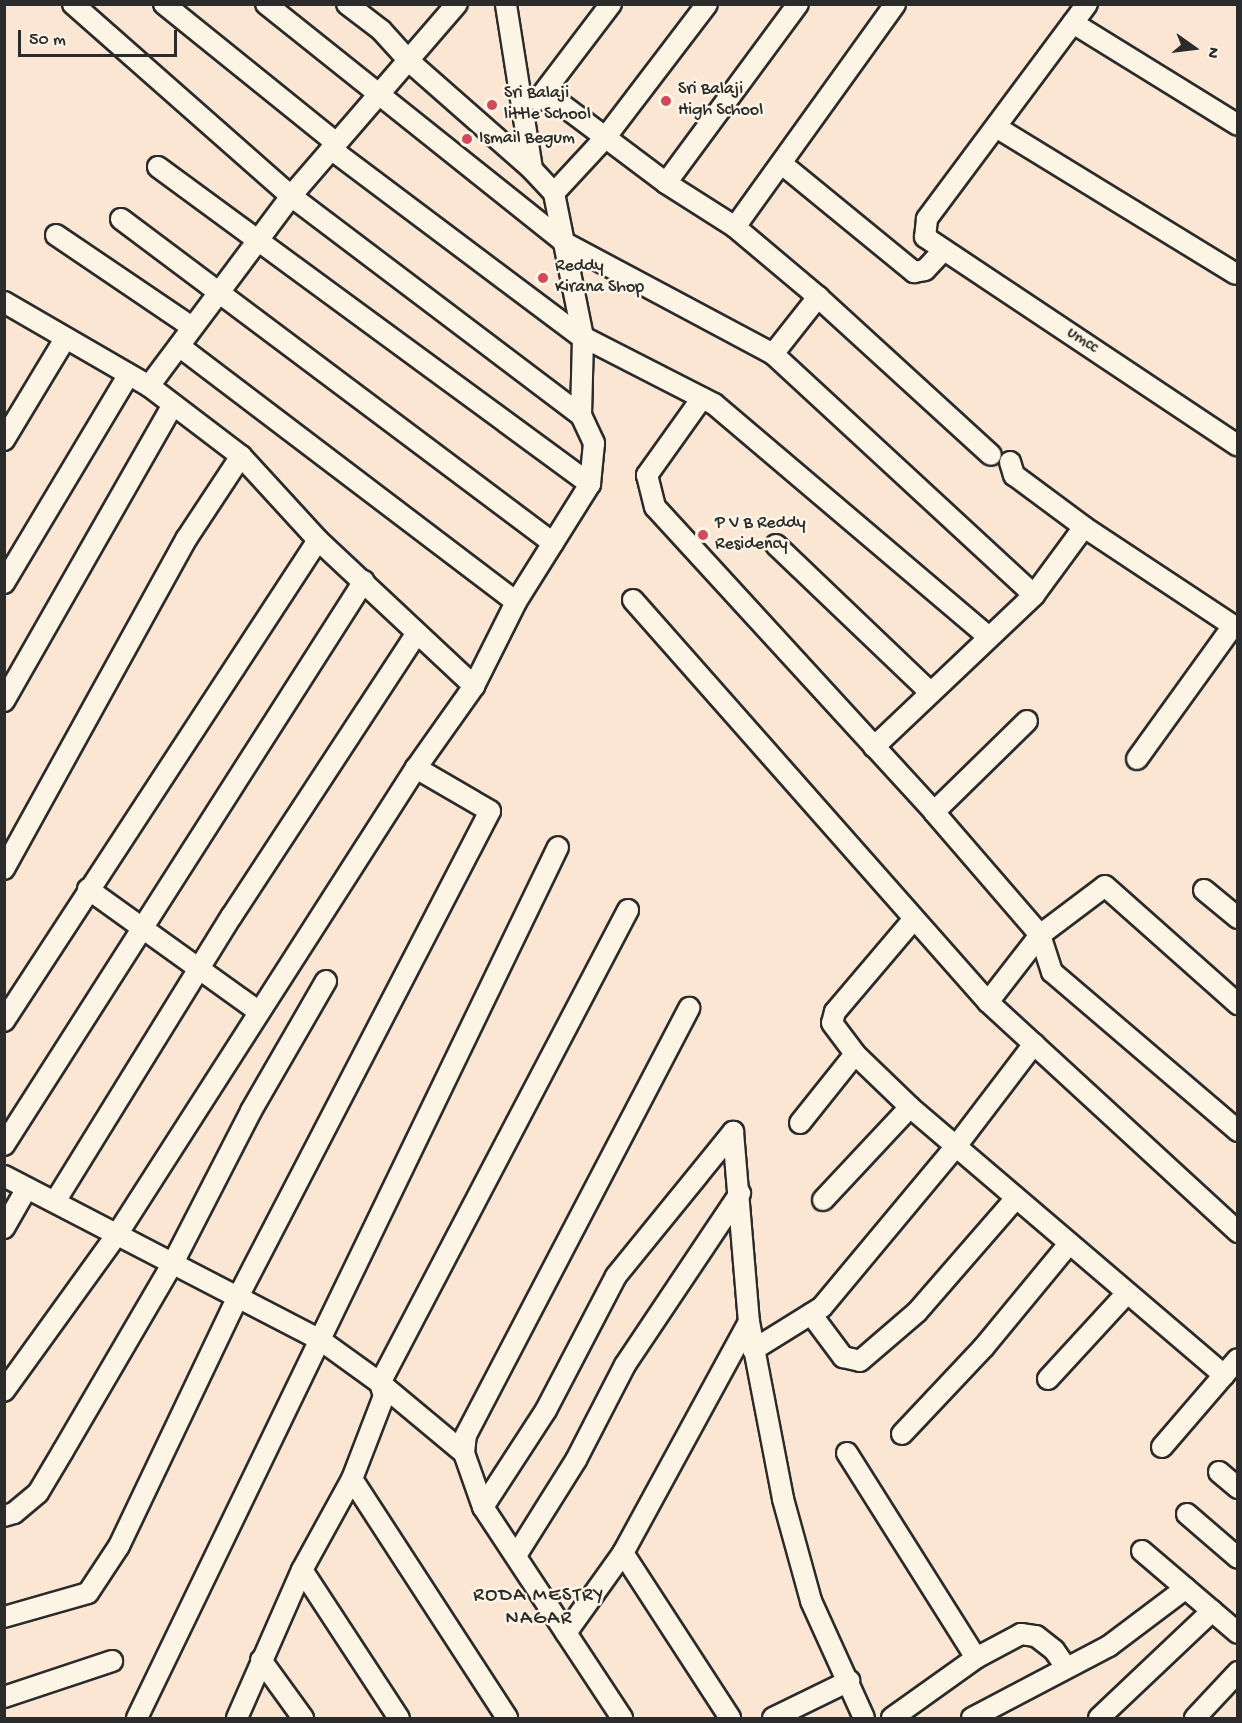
<!DOCTYPE html>
<html>
<head>
<meta charset="utf-8">
<style>
  body { margin:0 }
  #map { position:relative; width:1242px; height:1723px; overflow:hidden; background:#fbe6d4; font-family:"Gochi Hand",sans-serif }
  div>[style] { position:absolute }
  .roads { filter:drop-shadow(2px 0 #2b2b2b) drop-shadow(-2px 0 #2b2b2b) drop-shadow(0 2px #2b2b2b) drop-shadow(0 -2px #2b2b2b) }
  .minor>* { height:20px; margin:-10px; padding:0 10px; transform-origin:10px; border-radius:10px; background:#fcf5e5 }
  .dots>* { width:16px; height:16px; translate:-50% -50%; box-sizing:border-box; border:3px solid #fcf5e5; border-radius:50% }
  span { translate:-50% -50%; white-space:nowrap; text-align:center; line-height:1.15; -webkit-text-stroke:5px #fcf5e5; paint-order:stroke }
  .poi-label { font-size:18px; color:#2b2b2b }
  .left { translate:0 -50%; text-align:left }
  .street-label { font-size:18px; color:#2b2b2b }
  .neighbourhood-label { font-size:20px; color:#2b2b2b; letter-spacing:1.5px }
  .frame { position:absolute; inset:0; border:6px solid #2b2b2b; pointer-events:none }
  .north { position:absolute; left:1164px; top:18px; width:60px; height:60px; -webkit-text-stroke:4px #fcf5e5; paint-order:stroke; rotate:104deg; font-size:16px; font-weight:700; line-height:24px; text-align:center; color:#2b2b2b }
  .north::after { content:''; display:block; margin:auto; width:21px; height:27px; background:#2b2b2b; clip-path:polygon(50% 0,100% 100%,50% 72%,0 100%) }
  .scale { position:absolute; left:18px; top:30px; width:159px; height:27px; box-sizing:border-box; border:3px solid #2b2b2b; border-top:0; padding-left:8px; font-size:18px; line-height:21px; white-space:nowrap; color:#2b2b2b; -webkit-text-stroke:4px #fcf5e5; paint-order:stroke }
</style>
</head>
<body>
<div id="map">
  <div class="roads">
    <div class="minor">
      <i style="left:73px;top:4px;width:290px;rotate:41.4deg"></i>
      <i style="left:291px;top:196px;width:363px;rotate:37.1deg"></i>
      <i style="left:164px;top:4px;width:221px;rotate:38.9deg"></i>
      <i style="left:266px;top:4px;width:385px;rotate:38.6deg"></i>
      <i style="left:567px;top:244px;width:234px;rotate:28.1deg"></i>
      <i style="left:773px;top:354px;width:355px;rotate:42.7deg"></i>
      <i style="left:347px;top:4px;width:43px;rotate:37.4deg"></i>
      <i style="left:381px;top:30px;width:43px;rotate:47.8deg"></i>
      <i style="left:410px;top:62px;width:162px;rotate:41.3deg"></i>
      <i style="left:1087px;top:4px;width:268px;rotate:126.7deg"></i>
      <i style="left:927px;top:219px;width:18px;rotate:96deg"></i>
      <i style="left:925px;top:237px;width:376px;rotate:33.7deg"></i>
      <i style="left:1073px;top:23px;width:194px;rotate:31.7deg"></i>
      <i style="left:545px;top:92px;width:151px;rotate:36.9deg"></i>
      <i style="left:666px;top:183px;width:82px;rotate:32.5deg"></i>
      <i style="left:735px;top:227px;width:109px;rotate:40.1deg"></i>
      <i style="left:818px;top:297px;width:234px;rotate:42.4deg"></i>
      <i style="left:538px;top:100px;width:121px;rotate:-52.8deg"></i>
      <i style="left:996px;top:127px;width:281px;rotate:31.5deg"></i>
      <i style="left:331px;top:149px;width:311px;rotate:36.9deg"></i>
      <i style="left:782px;top:164px;width:171px;rotate:39.3deg"></i>
      <i style="left:914px;top:272px;width:11px;rotate:-10deg"></i>
      <i style="left:925px;top:270px;width:26px;rotate:-47deg"></i>
      <i style="left:158px;top:167px;width:536px;rotate:36.27deg"></i>
      <i style="left:666px;top:183px;width:222px;rotate:-53.6deg"></i>
      <i style="left:554px;top:193px;width:75px;rotate:-47.2deg"></i>
      <i style="left:605px;top:138px;width:168px;rotate:-52.7deg"></i>
      <i style="left:121px;top:219px;width:540px;rotate:36.87deg"></i>
      <i style="left:735px;top:227px;width:274px;rotate:-54.3deg"></i>
      <i style="left:56px;top:235px;width:164px;rotate:34.1deg"></i>
      <i style="left:4px;top:302px;width:168px;rotate:30.1deg"></i>
      <i style="left:149px;top:386px;width:116px;rotate:37.3deg"></i>
      <i style="left:241px;top:456px;width:114px;rotate:47.5deg"></i>
      <i style="left:318px;top:540px;width:214px;rotate:43.1deg"></i>
      <i style="left:583px;top:337px;width:147px;rotate:27.1deg"></i>
      <i style="left:714px;top:404px;width:360px;rotate:40.3deg"></i>
      <i style="left:179px;top:346px;width:423px;rotate:37.2deg"></i>
      <i style="left:773px;top:354px;width:73px;rotate:-51.7deg"></i>
      <i style="left:149px;top:386px;width:237px;rotate:-53.2deg"></i>
      <i style="left:291px;top:196px;width:254px;rotate:-49.2deg"></i>
      <i style="left:702px;top:398px;width:95px;rotate:125.5deg"></i>
      <i style="left:647px;top:475px;width:33px;rotate:76deg"></i>
      <i style="left:655px;top:507px;width:413px;rotate:47.5deg"></i>
      <i style="left:934px;top:812px;width:162px;rotate:49.2deg"></i>
      <i style="left:1040px;top:935px;width:39px;rotate:72deg"></i>
      <i style="left:1052px;top:972px;width:245px;rotate:40.5deg"></i>
      <i style="left:4px;top:440px;width:118px;rotate:-58.9deg"></i>
      <i style="left:1010px;top:462px;width:14px;rotate:73deg"></i>
      <i style="left:1014px;top:475px;width:87px;rotate:36.6deg"></i>
      <i style="left:1084px;top:527px;width:185px;rotate:33.5deg"></i>
      <i style="left:776px;top:545px;width:214px;rotate:43.7deg"></i>
      <i style="left:4px;top:583px;width:241px;rotate:-59.1deg"></i>
      <i style="left:633px;top:600px;width:536px;rotate:48.55deg"></i>
      <i style="left:988px;top:1002px;width:340px;rotate:42.6deg"></i>
      <i style="left:4px;top:701px;width:339px;rotate:-60.3deg"></i>
      <i style="left:874px;top:747px;width:221px;rotate:-43.5deg"></i>
      <i style="left:1034px;top:595px;width:84px;rotate:-53.7deg"></i>
      <i style="left:1137px;top:759px;width:164px;rotate:-54.2deg"></i>
      <i style="left:934px;top:812px;width:130px;rotate:-44.4deg"></i>
      <i style="left:4px;top:869px;width:378px;rotate:-61.1deg"></i>
      <i style="left:187px;top:538px;width:98px;rotate:-56.6deg"></i>
      <i style="left:88px;top:889px;width:209px;rotate:35.7deg"></i>
      <i style="left:1204px;top:890px;width:44px;rotate:39.5deg"></i>
      <i style="left:913px;top:920px;width:121px;rotate:130.3deg"></i>
      <i style="left:835px;top:1012px;width:11px;rotate:105deg"></i>
      <i style="left:832px;top:1023px;width:39px;rotate:53deg"></i>
      <i style="left:855px;top:1054px;width:76px;rotate:43.9deg"></i>
      <i style="left:910px;top:1107px;width:413px;rotate:40.5deg"></i>
      <i style="left:1224px;top:1375px;width:21px;rotate:-49deg"></i>
      <i style="left:988px;top:1002px;width:85px;rotate:-52.2deg"></i>
      <i style="left:1040px;top:935px;width:81px;rotate:-37deg"></i>
      <i style="left:1105px;top:886px;width:178px;rotate:41.6deg"></i>
      <i style="left:4px;top:1021px;width:574px;rotate:-56.86deg"></i>
      <i style="left:800px;top:1123px;width:88px;rotate:-51.4deg"></i>
      <i style="left:733px;top:1132px;width:191px;rotate:85.2deg"></i>
      <i style="left:749px;top:1322px;width:180px;rotate:79.1deg"></i>
      <i style="left:783px;top:1499px;width:106px;rotate:74.6deg"></i>
      <i style="left:811px;top:1601px;width:128px;rotate:65.6deg"></i>
      <i style="left:4px;top:1145px;width:669px;rotate:-57.45deg"></i>
      <i style="left:4px;top:1176px;width:355px;rotate:27.4deg"></i>
      <i style="left:319px;top:1339px;width:75px;rotate:35.8deg"></i>
      <i style="left:380px;top:1383px;width:109px;rotate:39.8deg"></i>
      <i style="left:464px;top:1453px;width:57px;rotate:70.6deg"></i>
      <i style="left:483px;top:1507px;width:253px;rotate:56.6deg"></i>
      <i style="left:56px;top:1200px;width:333px;rotate:-58.3deg"></i>
      <i style="left:231px;top:917px;width:338px;rotate:-56.8deg"></i>
      <i style="left:823px;top:1200px;width:127px;rotate:-46.9deg"></i>
      <i style="left:4px;top:1228px;width:46px;rotate:-60.1deg"></i>
      <i style="left:811px;top:1314px;width:54px;rotate:53.3deg"></i>
      <i style="left:843px;top:1357px;width:17px;rotate:13deg"></i>
      <i style="left:860px;top:1361px;width:75px;rotate:-40.7deg"></i>
      <i style="left:917px;top:1312px;width:151px;rotate:-49deg"></i>
      <i style="left:753px;top:1350px;width:81px;rotate:-31.9deg"></i>
      <i style="left:822px;top:1307px;width:211px;rotate:-50.2deg"></i>
      <i style="left:957px;top:1145px;width:127px;rotate:-52.7deg"></i>
      <i style="left:1048px;top:1379px;width:117px;rotate:-47.4deg"></i>
      <i style="left:4px;top:1391px;width:195px;rotate:-54.2deg"></i>
      <i style="left:118px;top:1233px;width:552px;rotate:-57.35deg"></i>
      <i style="left:416px;top:768px;width:100px;rotate:-54.7deg"></i>
      <i style="left:474px;top:686px;width:94px;rotate:-63.4deg"></i>
      <i style="left:516px;top:602px;width:139px;rotate:-57.9deg"></i>
      <i style="left:590px;top:484px;width:41px;rotate:-84.4deg"></i>
      <i style="left:594px;top:443px;width:31px;rotate:-115deg"></i>
      <i style="left:581px;top:415px;width:78px;rotate:-88.5deg"></i>
      <i style="left:583px;top:337px;width:147px;rotate:-101.4deg"></i>
      <i style="left:554px;top:193px;width:33px;rotate:-133deg"></i>
      <i style="left:532px;top:169px;width:167px;rotate:-99deg"></i>
      <i style="left:902px;top:1434px;width:120px;rotate:-46.7deg"></i>
      <i style="left:984px;top:1347px;width:134px;rotate:-50.5deg"></i>
      <i style="left:1162px;top:1447px;width:95px;rotate:-49.3deg"></i>
      <i style="left:464px;top:1453px;width:18px;rotate:-84deg"></i>
      <i style="left:466px;top:1435px;width:482px;rotate:-62.4deg"></i>
      <i style="left:847px;top:1453px;width:242px;rotate:57.8deg"></i>
      <i style="left:1219px;top:1472px;width:25px;rotate:40deg"></i>
      <i style="left:352px;top:1479px;width:285px;rotate:57deg"></i>
      <i style="left:483px;top:1507px;width:116px;rotate:-57deg"></i>
      <i style="left:546px;top:1410px;width:151px;rotate:-62.4deg"></i>
      <i style="left:616px;top:1276px;width:186px;rotate:-50.9deg"></i>
      <i style="left:1187px;top:1514px;width:67px;rotate:40.8deg"></i>
      <i style="left:4px;top:1516px;width:10px;rotate:-17deg"></i>
      <i style="left:14px;top:1513px;width:31px;rotate:-40deg"></i>
      <i style="left:38px;top:1493px;width:49px;rotate:-59.2deg"></i>
      <i style="left:63px;top:1451px;width:218px;rotate:-59.7deg"></i>
      <i style="left:173px;top:1263px;width:171px;rotate:-62.8deg"></i>
      <i style="left:251px;top:1111px;width:150px;rotate:-60deg"></i>
      <i style="left:1142px;top:1551px;width:126px;rotate:40.5deg"></i>
      <i style="left:623px;top:1553px;width:197px;rotate:57deg"></i>
      <i style="left:517px;top:1554px;width:111px;rotate:-57.9deg"></i>
      <i style="left:576px;top:1460px;width:107px;rotate:-62.7deg"></i>
      <i style="left:625px;top:1365px;width:207px;rotate:-56.2deg"></i>
      <i style="left:302px;top:1570px;width:177px;rotate:56.8deg"></i>
      <i style="left:4px;top:1617px;width:87px;rotate:-15.9deg"></i>
      <i style="left:88px;top:1593px;width:56px;rotate:-56.6deg"></i>
      <i style="left:119px;top:1546px;width:276px;rotate:-64.5deg"></i>
      <i style="left:238px;top:1297px;width:547px;rotate:-62.59deg"></i>
      <i style="left:490px;top:811px;width:86px;rotate:-149.8deg"></i>
      <i style="left:566px;top:1633px;width:98px;rotate:-54.5deg"></i>
      <i style="left:623px;top:1553px;width:263px;rotate:-61.4deg"></i>
      <i style="left:261px;top:1660px;width:72px;rotate:54.1deg"></i>
      <i style="left:4px;top:1697px;width:114px;rotate:-18.4deg"></i>
      <i style="left:137px;top:1718px;width:967px;rotate:-64.2deg"></i>
      <i style="left:237px;top:1718px;width:162px;rotate:-66.3deg"></i>
      <i style="left:302px;top:1570px;width:104px;rotate:-61.2deg"></i>
      <i style="left:352px;top:1479px;width:89px;rotate:-68.9deg"></i>
      <i style="left:384px;top:1396px;width:14px;rotate:-107deg"></i>
      <i style="left:380px;top:1383px;width:534px;rotate:-62.33deg"></i>
      <i style="left:773px;top:1718px;width:85px;rotate:-26deg"></i>
      <i style="left:892px;top:1718px;width:103px;rotate:-35.5deg"></i>
      <i style="left:976px;top:1658px;width:51px;rotate:-28.1deg"></i>
      <i style="left:1021px;top:1634px;width:15px;rotate:8deg"></i>
      <i style="left:1036px;top:1636px;width:23px;rotate:38deg"></i>
      <i style="left:1054px;top:1650px;width:21px;rotate:55deg"></i>
      <i style="left:972px;top:1718px;width:155px;rotate:-27.7deg"></i>
      <i style="left:1109px;top:1646px;width:96px;rotate:-37deg"></i>
      <i style="left:1099px;top:1718px;width:156px;rotate:-43.4deg"></i>
      <i style="left:1195px;top:1718px;width:63px;rotate:-46.9deg"></i>
    </div>
  </div>
  <div class="dots">
    <i style="left:666px;top:101px;background:#d1495b"></i>
    <i style="left:492px;top:105px;background:#d1495b"></i>
    <i style="left:467px;top:139px;background:#d1495b"></i>
    <i style="left:543px;top:278px;background:#d1495b"></i>
    <i style="left:703px;top:535px;background:#d1495b"></i>
  </div>
  <div class="poi-label">
    <span class="left" style="left:678px;top:101px">Sri Balaji<br>High School</span>
    <span class="left" style="left:504px;top:105px">Sri Balaji<br>little School</span>
    <span class="left" style="left:479px;top:139px">Ismail Begum</span>
    <span class="left" style="left:555px;top:278px">Reddy<br>Kirana Shop</span>
    <span class="left" style="left:715px;top:535px">P V B Reddy<br>Residency</span>
  </div>
  <div class="street-label">
    <span style="left:1082px;top:341px;rotate:34deg">umcc</span>
  </div>
  <div class="neighbourhood-label">
    <span style="left:539px;top:1608px">RODA MESTRY<br>NAGAR</span>
  </div>
  <div class="frame"></div>
  <div class="north">N</div>
  <div class="scale">50 m</div>
</div>
</body>
</html>
